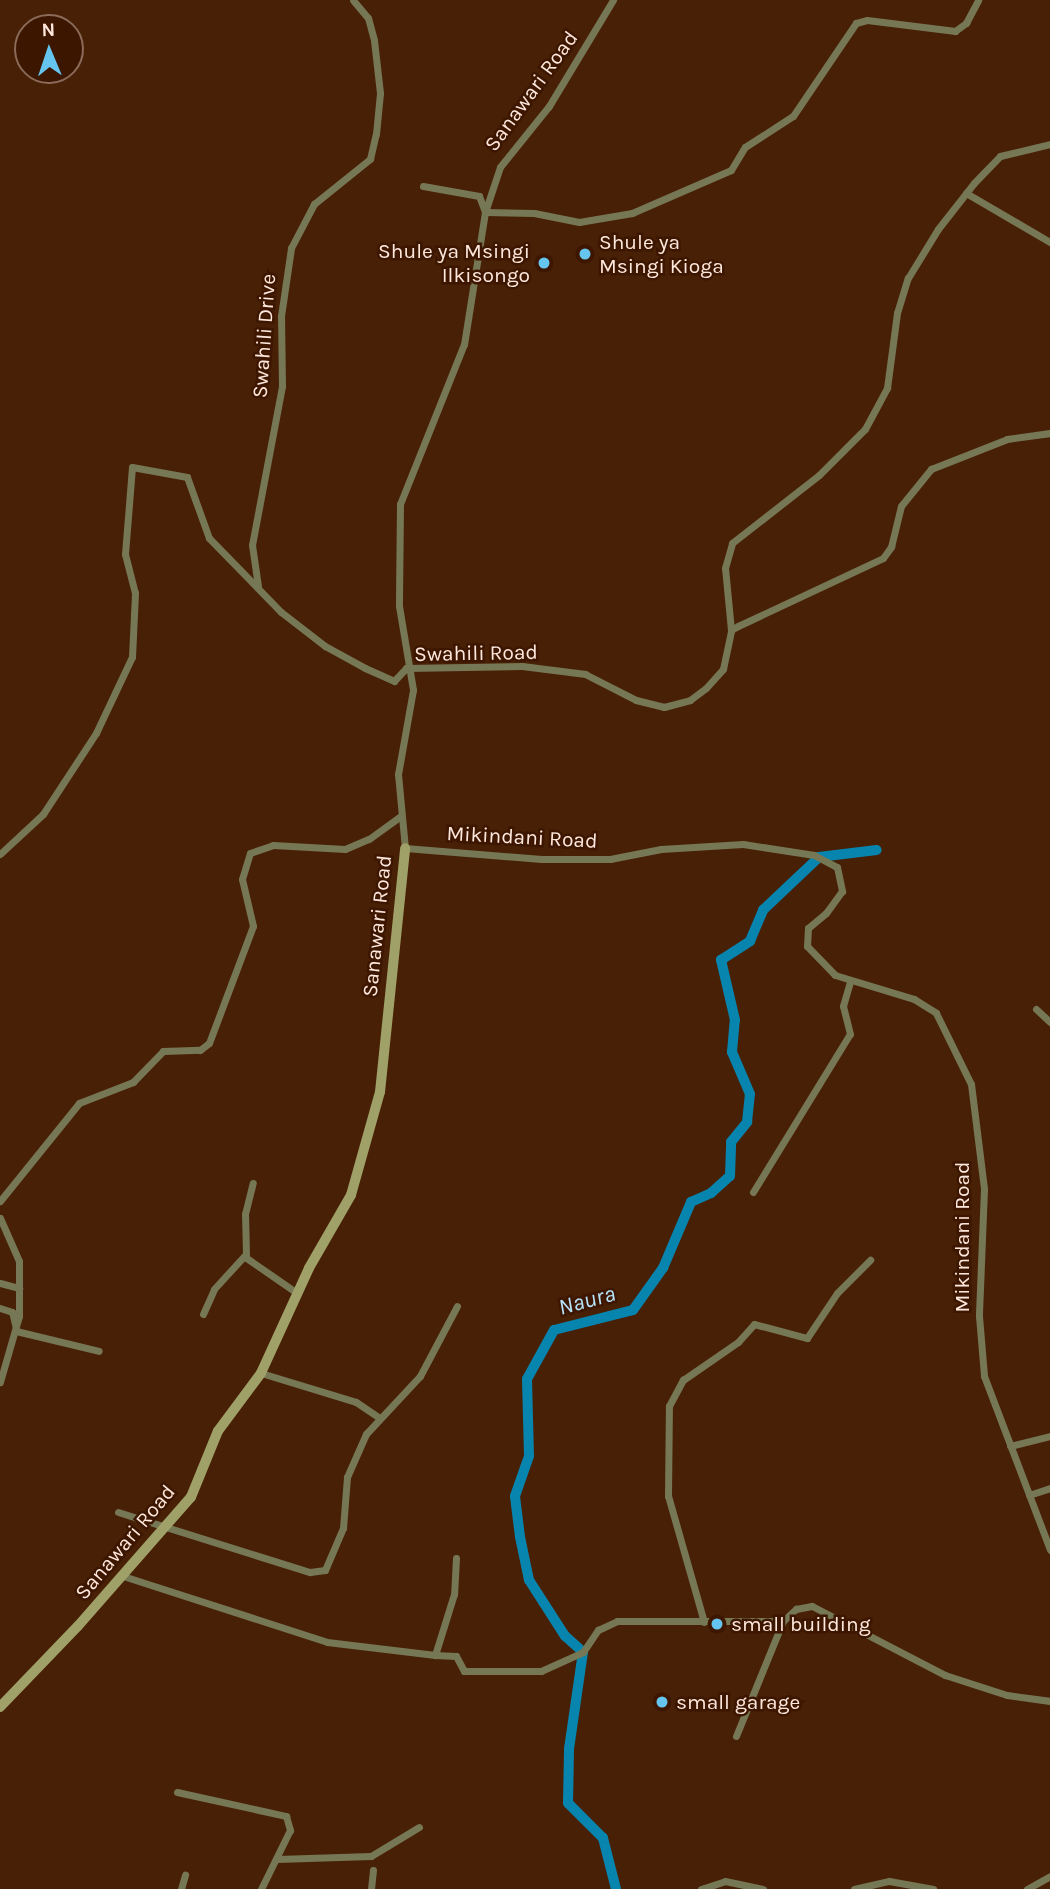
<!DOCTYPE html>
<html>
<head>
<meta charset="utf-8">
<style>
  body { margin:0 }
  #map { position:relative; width:1050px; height:1889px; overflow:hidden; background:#482006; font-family:Karla,sans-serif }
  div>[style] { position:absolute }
  .river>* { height:10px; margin:-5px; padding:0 5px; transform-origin:5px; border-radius:5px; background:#0785ae }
  .street>* { height:7px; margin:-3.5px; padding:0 3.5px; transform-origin:3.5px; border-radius:3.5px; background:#767754 }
  .secondary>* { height:10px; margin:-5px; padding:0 5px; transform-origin:5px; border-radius:5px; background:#a0a168 }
  .dots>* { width:19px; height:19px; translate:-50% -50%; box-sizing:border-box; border:4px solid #3d1600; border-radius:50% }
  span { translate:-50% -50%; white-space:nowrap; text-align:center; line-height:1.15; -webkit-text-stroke:5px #3d1600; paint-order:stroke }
  .street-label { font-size:21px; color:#fee7dc }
  .poi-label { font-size:21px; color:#fee7dc }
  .left { translate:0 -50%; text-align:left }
  .right { translate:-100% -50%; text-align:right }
  .water-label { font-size:23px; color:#b6e4fa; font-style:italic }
  .north { position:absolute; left:14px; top:14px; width:70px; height:70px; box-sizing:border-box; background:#3d1600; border:2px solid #8a6a58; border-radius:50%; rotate:358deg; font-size:19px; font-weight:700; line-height:28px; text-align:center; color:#fee7dc }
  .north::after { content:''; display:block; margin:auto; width:24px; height:32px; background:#65c5ee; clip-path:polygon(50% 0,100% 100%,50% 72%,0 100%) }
</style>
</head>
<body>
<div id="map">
  <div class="river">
    <i style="left:616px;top:1889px;width:53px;rotate:-104.3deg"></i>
    <i style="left:603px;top:1838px;width:49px;rotate:-135deg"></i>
    <i style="left:568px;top:1803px;width:54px;rotate:-88.9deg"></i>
    <i style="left:569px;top:1749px;width:98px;rotate:-81.8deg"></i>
    <i style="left:583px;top:1652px;width:24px;rotate:-138deg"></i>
    <i style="left:565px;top:1636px;width:67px;rotate:-122.7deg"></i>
    <i style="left:529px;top:1580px;width:44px;rotate:-101.8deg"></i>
    <i style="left:520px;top:1537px;width:41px;rotate:-97deg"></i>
    <i style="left:515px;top:1496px;width:42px;rotate:-70.7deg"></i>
    <i style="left:529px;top:1456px;width:77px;rotate:-91.5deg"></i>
    <i style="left:527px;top:1379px;width:56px;rotate:-61.1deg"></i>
    <i style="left:554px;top:1330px;width:81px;rotate:-14.2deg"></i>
    <i style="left:633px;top:1310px;width:52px;rotate:-54.5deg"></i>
    <i style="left:663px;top:1268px;width:72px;rotate:-67deg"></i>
    <i style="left:691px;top:1202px;width:22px;rotate:-24deg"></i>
    <i style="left:711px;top:1193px;width:25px;rotate:-42deg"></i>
    <i style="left:730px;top:1176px;width:34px;rotate:-88deg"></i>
    <i style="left:731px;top:1142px;width:26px;rotate:-51deg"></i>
    <i style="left:747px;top:1122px;width:28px;rotate:-84deg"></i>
    <i style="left:750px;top:1094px;width:46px;rotate:-113.2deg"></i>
    <i style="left:732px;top:1052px;width:32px;rotate:-85deg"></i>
    <i style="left:735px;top:1020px;width:62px;rotate:-103.1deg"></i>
    <i style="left:721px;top:960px;width:35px;rotate:-33deg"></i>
    <i style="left:750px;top:941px;width:34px;rotate:-67deg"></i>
    <i style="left:763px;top:910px;width:77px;rotate:-43.4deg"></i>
    <i style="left:819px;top:857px;width:58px;rotate:-6.9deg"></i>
  </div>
  <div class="street">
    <i style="left:613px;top:0;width:124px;rotate:121.1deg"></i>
    <i style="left:549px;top:106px;width:78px;rotate:128.8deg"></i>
    <i style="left:500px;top:167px;width:47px;rotate:108.4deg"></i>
    <i style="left:485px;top:212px;width:134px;rotate:99deg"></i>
    <i style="left:464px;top:344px;width:172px;rotate:111.8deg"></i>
    <i style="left:400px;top:504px;width:102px;rotate:90.6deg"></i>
    <i style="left:399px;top:606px;width:85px;rotate:80.5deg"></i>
    <i style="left:413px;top:690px;width:85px;rotate:100.1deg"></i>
    <i style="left:398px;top:774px;width:74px;rotate:84.6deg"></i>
    <i style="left:405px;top:848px;width:137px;rotate:4.6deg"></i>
    <i style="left:542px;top:859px;width:68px"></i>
    <i style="left:610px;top:859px;width:52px;rotate:-11.1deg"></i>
    <i style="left:661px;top:849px;width:82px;rotate:-3.5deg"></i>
    <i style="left:743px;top:844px;width:72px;rotate:8.8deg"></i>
    <i style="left:814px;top:855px;width:26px;rotate:28deg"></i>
    <i style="left:837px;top:867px;width:25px;rotate:78deg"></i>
    <i style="left:842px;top:891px;width:27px;rotate:126deg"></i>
    <i style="left:826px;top:913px;width:23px;rotate:140deg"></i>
    <i style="left:808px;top:928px;width:18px;rotate:93deg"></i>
    <i style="left:807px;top:946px;width:40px;rotate:46deg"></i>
    <i style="left:835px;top:975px;width:83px;rotate:16.9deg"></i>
    <i style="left:914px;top:999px;width:26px;rotate:32deg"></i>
    <i style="left:936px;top:1013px;width:79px;rotate:63.8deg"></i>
    <i style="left:971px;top:1084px;width:106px;rotate:82.9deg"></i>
    <i style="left:984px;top:1189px;width:127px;rotate:92.3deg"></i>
    <i style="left:979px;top:1316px;width:60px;rotate:85.2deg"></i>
    <i style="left:984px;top:1376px;width:186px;rotate:69.2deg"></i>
    <i style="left:423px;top:186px;width:57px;rotate:10.1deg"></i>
    <i style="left:479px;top:196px;width:17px;rotate:69deg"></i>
    <i style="left:485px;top:212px;width:49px;rotate:1.2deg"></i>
    <i style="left:534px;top:213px;width:46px;rotate:11.3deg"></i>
    <i style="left:579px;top:222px;width:54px;rotate:-9.6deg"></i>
    <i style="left:632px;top:213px;width:108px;rotate:-23.5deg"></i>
    <i style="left:731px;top:170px;width:27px;rotate:-59deg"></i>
    <i style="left:745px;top:147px;width:57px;rotate:-32.9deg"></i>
    <i style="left:793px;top:116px;width:112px;rotate:-55.9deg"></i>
    <i style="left:856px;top:23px;width:11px;rotate:-15deg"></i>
    <i style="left:867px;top:20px;width:89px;rotate:7.1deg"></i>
    <i style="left:955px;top:31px;width:14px;rotate:-36deg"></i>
    <i style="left:966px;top:23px;width:26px;rotate:-62deg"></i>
    <i style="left:966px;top:193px;width:97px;rotate:30.3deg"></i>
    <i style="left:258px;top:586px;width:41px;rotate:-98.3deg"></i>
    <i style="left:252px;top:545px;width:162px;rotate:-79.3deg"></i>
    <i style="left:282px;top:386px;width:70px;rotate:-90.8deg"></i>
    <i style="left:281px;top:316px;width:69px;rotate:-81.6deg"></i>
    <i style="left:291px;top:248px;width:50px;rotate:-62.4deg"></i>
    <i style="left:314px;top:204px;width:72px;rotate:-38.8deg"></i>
    <i style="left:370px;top:159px;width:26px;rotate:-77deg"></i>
    <i style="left:376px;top:134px;width:41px;rotate:-84.4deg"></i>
    <i style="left:380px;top:93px;width:53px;rotate:-96.5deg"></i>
    <i style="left:374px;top:40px;width:23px;rotate:-105deg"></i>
    <i style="left:368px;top:18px;width:23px;rotate:-130deg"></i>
    <i style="left:731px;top:630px;width:62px;rotate:-95.5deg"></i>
    <i style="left:725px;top:568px;width:26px;rotate:-74deg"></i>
    <i style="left:732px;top:543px;width:110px;rotate:-38deg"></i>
    <i style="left:819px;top:475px;width:65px;rotate:-45deg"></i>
    <i style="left:865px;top:429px;width:47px;rotate:-61.8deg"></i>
    <i style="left:887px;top:388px;width:76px;rotate:-82.4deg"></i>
    <i style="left:897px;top:313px;width:37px;rotate:-73deg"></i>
    <i style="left:908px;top:278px;width:57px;rotate:-58.5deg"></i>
    <i style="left:938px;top:229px;width:58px;rotate:-52deg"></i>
    <i style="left:974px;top:183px;width:37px;rotate:-46deg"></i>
    <i style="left:1000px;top:156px;width:51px;rotate:-13.5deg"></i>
    <i style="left:0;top:854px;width:59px;rotate:-42.9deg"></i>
    <i style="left:43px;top:814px;width:97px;rotate:-56.8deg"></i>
    <i style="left:96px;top:733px;width:84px;rotate:-64.7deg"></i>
    <i style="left:132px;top:657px;width:64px;rotate:-87.3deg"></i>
    <i style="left:135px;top:593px;width:40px;rotate:-104.4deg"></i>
    <i style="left:125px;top:554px;width:87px;rotate:-85.4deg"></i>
    <i style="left:132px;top:467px;width:56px;rotate:10.3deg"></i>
    <i style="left:187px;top:477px;width:65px;rotate:70.2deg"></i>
    <i style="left:209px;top:538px;width:103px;rotate:45.8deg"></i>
    <i style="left:281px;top:612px;width:56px;rotate:37.7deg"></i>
    <i style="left:325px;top:646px;width:46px;rotate:28.8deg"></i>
    <i style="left:365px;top:668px;width:32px;rotate:24deg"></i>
    <i style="left:394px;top:681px;width:18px;rotate:-47deg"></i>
    <i style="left:406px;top:668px;width:116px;rotate:-1deg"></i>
    <i style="left:522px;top:666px;width:64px;rotate:7.2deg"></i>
    <i style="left:585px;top:674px;width:57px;rotate:27deg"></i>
    <i style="left:636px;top:700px;width:29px;rotate:14deg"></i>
    <i style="left:664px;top:707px;width:27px;rotate:-15deg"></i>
    <i style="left:690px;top:700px;width:20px;rotate:-37deg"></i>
    <i style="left:706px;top:688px;width:25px;rotate:-48deg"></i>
    <i style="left:723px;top:669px;width:40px;rotate:-78deg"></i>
    <i style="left:731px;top:630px;width:8px;rotate:-30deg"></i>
    <i style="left:738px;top:626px;width:160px;rotate:-25.1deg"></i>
    <i style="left:883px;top:558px;width:14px;rotate:-54deg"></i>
    <i style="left:891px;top:547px;width:42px;rotate:-76.3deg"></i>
    <i style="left:901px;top:506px;width:48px;rotate:-51deg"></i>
    <i style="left:931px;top:469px;width:82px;rotate:-21.5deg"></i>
    <i style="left:1007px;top:439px;width:43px;rotate:-7.9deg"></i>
    <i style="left:1036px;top:1009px;width:19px;rotate:43deg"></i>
    <i style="left:753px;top:1192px;width:185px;rotate:-58.5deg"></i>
    <i style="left:850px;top:1034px;width:29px;rotate:-104deg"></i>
    <i style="left:843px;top:1006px;width:25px;rotate:-74deg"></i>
    <i style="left:0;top:1201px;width:126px;rotate:-51.1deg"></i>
    <i style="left:79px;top:1103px;width:58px;rotate:-21.3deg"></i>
    <i style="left:133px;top:1082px;width:43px;rotate:-45.9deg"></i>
    <i style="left:163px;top:1051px;width:37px;rotate:-2deg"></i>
    <i style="left:200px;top:1050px;width:11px;rotate:-38deg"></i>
    <i style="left:209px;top:1043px;width:125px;rotate:-69.4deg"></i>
    <i style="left:253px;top:926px;width:48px;rotate:-103.2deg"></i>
    <i style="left:242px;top:879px;width:27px;rotate:-73deg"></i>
    <i style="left:250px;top:853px;width:24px;rotate:-19deg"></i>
    <i style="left:273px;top:845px;width:72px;rotate:3.2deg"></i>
    <i style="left:345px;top:849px;width:26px;rotate:-23deg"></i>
    <i style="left:369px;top:839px;width:39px;rotate:-36deg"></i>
    <i style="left:0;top:1218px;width:47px;rotate:66.2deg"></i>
    <i style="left:19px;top:1261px;width:55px;rotate:90deg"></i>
    <i style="left:19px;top:1316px;width:69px;rotate:106.1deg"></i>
    <i style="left:245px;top:1257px;width:63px;rotate:34.7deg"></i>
    <i style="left:0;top:1283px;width:20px;rotate:15deg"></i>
    <i style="left:0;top:1308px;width:13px;rotate:18deg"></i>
    <i style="left:12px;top:1312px;width:16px;rotate:76deg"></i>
    <i style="left:203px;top:1314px;width:27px;rotate:-66deg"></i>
    <i style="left:214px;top:1289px;width:47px;rotate:-47.6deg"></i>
    <i style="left:246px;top:1254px;width:40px;rotate:-91.4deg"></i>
    <i style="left:245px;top:1214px;width:32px;rotate:-76deg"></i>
    <i style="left:16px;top:1331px;width:85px;rotate:13.5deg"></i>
    <i style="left:261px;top:1373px;width:99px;rotate:17deg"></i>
    <i style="left:356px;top:1402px;width:27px;rotate:34deg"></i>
    <i style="left:1010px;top:1446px;width:41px;rotate:-14deg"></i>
    <i style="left:1029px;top:1495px;width:22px;rotate:-18deg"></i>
    <i style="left:118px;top:1512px;width:201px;rotate:17.4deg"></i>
    <i style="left:310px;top:1572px;width:15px;rotate:-8deg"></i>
    <i style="left:325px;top:1570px;width:46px;rotate:-66.8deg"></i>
    <i style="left:343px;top:1528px;width:51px;rotate:-85.5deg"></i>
    <i style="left:347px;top:1477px;width:47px;rotate:-66.2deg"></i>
    <i style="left:366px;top:1434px;width:79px;rotate:-47deg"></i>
    <i style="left:420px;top:1376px;width:79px;rotate:-62.1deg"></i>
    <i style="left:456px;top:1558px;width:36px;rotate:93deg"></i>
    <i style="left:454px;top:1594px;width:64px;rotate:107.3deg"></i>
    <i style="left:435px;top:1655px;width:21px;rotate:3deg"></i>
    <i style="left:456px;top:1656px;width:17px;rotate:62deg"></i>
    <i style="left:464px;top:1671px;width:77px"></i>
    <i style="left:541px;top:1671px;width:46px;rotate:-24.3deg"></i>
    <i style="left:583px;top:1652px;width:27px;rotate:-56deg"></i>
    <i style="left:598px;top:1630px;width:21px;rotate:-25deg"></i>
    <i style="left:617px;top:1621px;width:166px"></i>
    <i style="left:783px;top:1621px;width:18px;rotate:-43deg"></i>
    <i style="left:796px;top:1609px;width:16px;rotate:-11deg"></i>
    <i style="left:812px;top:1606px;width:150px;rotate:27.4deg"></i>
    <i style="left:945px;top:1675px;width:65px;rotate:17.9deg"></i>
    <i style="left:1007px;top:1695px;width:43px;rotate:7.9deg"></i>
    <i style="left:123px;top:1576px;width:214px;rotate:17.9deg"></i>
    <i style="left:327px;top:1642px;width:109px;rotate:6.9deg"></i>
    <i style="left:704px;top:1622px;width:131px;rotate:-105.9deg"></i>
    <i style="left:668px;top:1496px;width:90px;rotate:-89.4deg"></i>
    <i style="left:669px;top:1406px;width:30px;rotate:-62deg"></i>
    <i style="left:683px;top:1380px;width:67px;rotate:-34.6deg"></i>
    <i style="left:738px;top:1342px;width:24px;rotate:-48deg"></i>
    <i style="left:754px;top:1324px;width:55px;rotate:14.8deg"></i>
    <i style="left:807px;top:1338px;width:54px;rotate:-56.3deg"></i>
    <i style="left:837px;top:1293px;width:47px;rotate:-45deg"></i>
    <i style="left:736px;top:1736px;width:124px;rotate:-67.8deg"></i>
    <i style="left:177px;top:1792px;width:112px;rotate:12.4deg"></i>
    <i style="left:286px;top:1816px;width:15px;rotate:74deg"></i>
    <i style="left:290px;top:1830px;width:66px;rotate:116.2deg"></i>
    <i style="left:277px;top:1859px;width:94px;rotate:-1.8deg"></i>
    <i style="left:371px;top:1856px;width:56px;rotate:-31.1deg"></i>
    <i style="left:181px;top:1889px;width:15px;rotate:-74deg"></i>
    <i style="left:371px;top:1889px;width:19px;rotate:-84deg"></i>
    <i style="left:701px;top:1889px;width:25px;rotate:-18deg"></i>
    <i style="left:725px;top:1881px;width:39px;rotate:12deg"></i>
    <i style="left:854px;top:1889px;width:36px;rotate:-13deg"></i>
    <i style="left:889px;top:1881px;width:45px;rotate:10.3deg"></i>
    <i style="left:1027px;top:1889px;width:26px;rotate:-29deg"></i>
  </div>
  <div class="secondary">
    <i style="left:0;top:1707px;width:112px;rotate:-46.1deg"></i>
    <i style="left:78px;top:1626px;width:171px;rotate:-48.8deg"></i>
    <i style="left:191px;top:1497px;width:71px;rotate:-67.8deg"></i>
    <i style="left:218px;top:1431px;width:72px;rotate:-53.4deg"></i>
    <i style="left:261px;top:1373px;width:115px;rotate:-65.4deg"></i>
    <i style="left:309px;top:1268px;width:84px;rotate:-60.1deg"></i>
    <i style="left:351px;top:1195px;width:107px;rotate:-74.3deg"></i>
    <i style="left:380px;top:1092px;width:245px;rotate:-84.1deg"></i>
  </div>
  <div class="dots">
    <i style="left:585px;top:254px;background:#65c5ee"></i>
    <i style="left:544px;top:263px;background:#65c5ee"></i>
    <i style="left:717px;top:1624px;background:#65c5ee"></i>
    <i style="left:662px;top:1702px;background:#65c5ee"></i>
  </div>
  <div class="street-label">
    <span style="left:531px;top:91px;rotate:-54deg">Sanawari Road</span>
    <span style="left:264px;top:336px;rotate:-86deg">Swahili Drive</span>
    <span style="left:476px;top:653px;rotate:-1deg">Swahili Road</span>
    <span style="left:522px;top:837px;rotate:3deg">Mikindani Road</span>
    <span style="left:377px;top:926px;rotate:-84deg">Sanawari Road</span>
    <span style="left:962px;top:1237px;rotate:-90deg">Mikindani Road</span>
    <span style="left:125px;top:1542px;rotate:-50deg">Sanawari Road</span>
  </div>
  <div class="poi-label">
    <span class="left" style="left:599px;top:254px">Shule ya<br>Msingi Kioga</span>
    <span class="right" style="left:530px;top:263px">Shule ya Msingi<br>Ilkisongo</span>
    <span class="left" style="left:731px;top:1624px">small building</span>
    <span class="left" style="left:676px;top:1702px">small garage</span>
  </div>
  <div class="water-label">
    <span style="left:587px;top:1301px;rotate:-15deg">Naura</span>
  </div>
  <div class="north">N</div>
</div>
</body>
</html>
